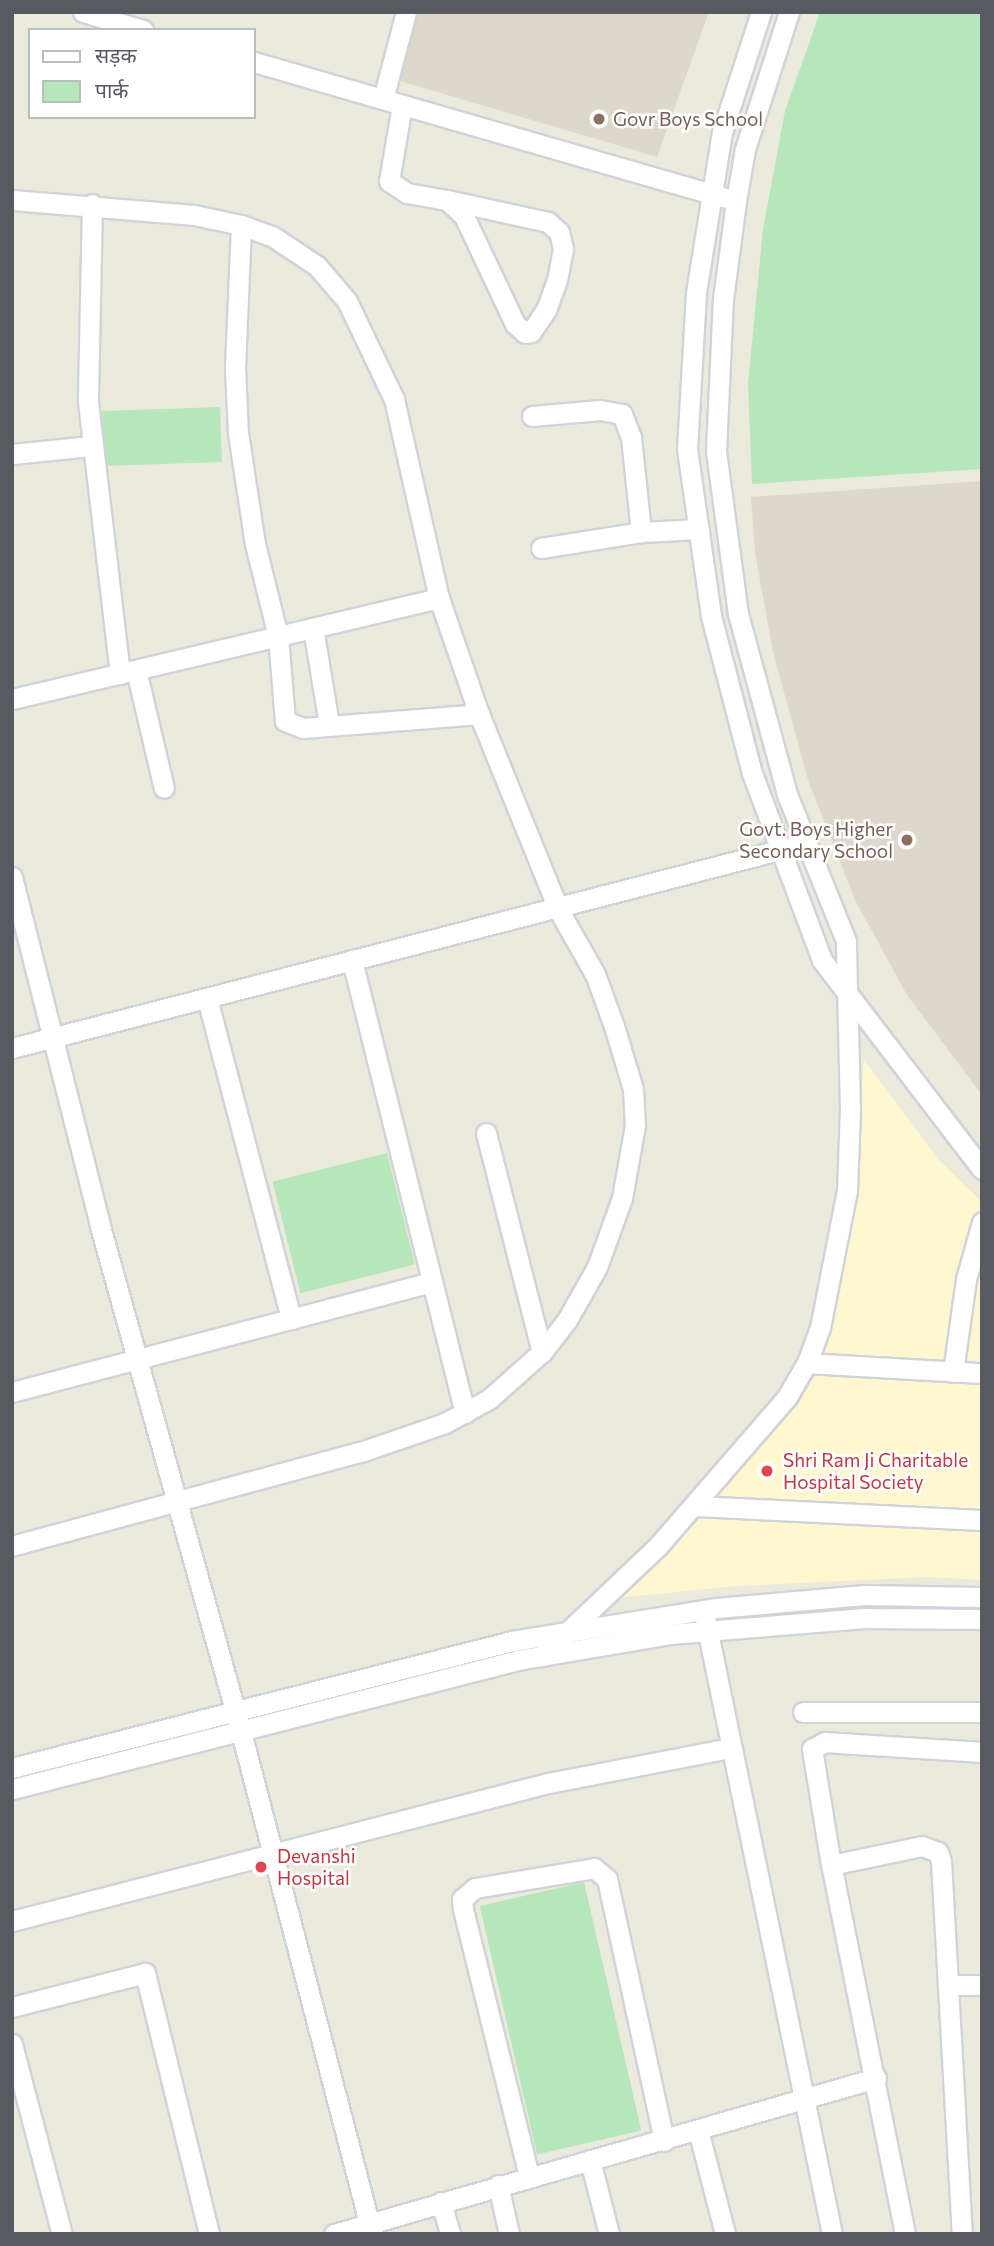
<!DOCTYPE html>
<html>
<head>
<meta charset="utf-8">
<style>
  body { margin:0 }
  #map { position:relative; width:994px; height:2246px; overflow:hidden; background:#eceadd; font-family:Commissioner,"Noto Sans Devanagari",sans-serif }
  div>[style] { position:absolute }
  .commercial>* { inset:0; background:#fff7d0 }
  .education>* { inset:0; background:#dcd9cc }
  .green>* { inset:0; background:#b6e7ba; transform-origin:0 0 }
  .roads { filter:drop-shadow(2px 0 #d1d3da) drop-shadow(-2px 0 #d1d3da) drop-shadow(0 2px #d1d3da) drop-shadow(0 -2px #d1d3da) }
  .minor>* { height:19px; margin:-9.5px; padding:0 9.5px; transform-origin:9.5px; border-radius:9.5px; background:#fff }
  .dots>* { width:19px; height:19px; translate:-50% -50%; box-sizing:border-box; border:4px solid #fff; border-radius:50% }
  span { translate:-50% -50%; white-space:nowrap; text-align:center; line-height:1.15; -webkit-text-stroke:5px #fff; paint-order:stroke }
  .education-label { font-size:19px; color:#785e54 }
  .left { translate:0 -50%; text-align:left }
  .right { translate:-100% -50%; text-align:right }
  .health-label { font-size:19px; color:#be3a42 }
  .frame { position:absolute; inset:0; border:14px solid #575b61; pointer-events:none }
  .legend { position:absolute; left:28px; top:28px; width:228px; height:91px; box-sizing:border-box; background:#fff; border:2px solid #bcbdc0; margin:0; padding:9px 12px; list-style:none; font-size:21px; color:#575b61 }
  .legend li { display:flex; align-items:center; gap:14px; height:35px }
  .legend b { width:35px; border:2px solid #bcbdc0 }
</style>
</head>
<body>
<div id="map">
  <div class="commercial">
    <i style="clip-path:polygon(864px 1060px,939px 1160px,982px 1202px,982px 1580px,928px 1577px,736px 1586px,618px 1598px,816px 1375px,850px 1226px)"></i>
  </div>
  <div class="education">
    <i style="clip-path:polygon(418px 12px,709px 12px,657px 157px,400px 81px)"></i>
    <i style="clip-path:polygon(982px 481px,982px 1095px,907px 995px,855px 900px,808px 780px,773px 652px,755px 553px,751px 497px)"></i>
  </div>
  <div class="green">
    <i style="clip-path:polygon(820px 12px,982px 12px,982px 469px,752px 484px,748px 384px,763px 229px,785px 111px)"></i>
    <i style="left:220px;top:407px;width:55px;height:118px;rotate:88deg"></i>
    <i style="left:387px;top:1153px;width:115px;height:118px;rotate:76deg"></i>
    <i style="left:584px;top:1882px;width:255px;height:107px;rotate:77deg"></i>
  </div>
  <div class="roads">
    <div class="minor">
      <i style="left:83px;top:12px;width:63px;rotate:16.7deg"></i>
      <i style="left:761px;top:12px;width:126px;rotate:108deg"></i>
      <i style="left:722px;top:132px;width:163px;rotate:99.2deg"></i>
      <i style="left:696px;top:293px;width:156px;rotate:93.3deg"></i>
      <i style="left:687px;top:449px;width:169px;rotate:81.8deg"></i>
      <i style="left:711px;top:616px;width:162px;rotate:75.4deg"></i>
      <i style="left:752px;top:773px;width:200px;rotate:69.5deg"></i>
      <i style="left:822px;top:960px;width:263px;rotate:52.6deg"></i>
      <i style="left:254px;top:62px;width:489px;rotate:16.1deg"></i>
      <i style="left:383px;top:99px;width:90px;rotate:-75.2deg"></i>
      <i style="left:402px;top:105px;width:77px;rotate:99.7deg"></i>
      <i style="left:389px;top:181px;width:22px;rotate:34deg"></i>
      <i style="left:407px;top:193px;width:41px;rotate:9.9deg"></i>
      <i style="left:447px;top:200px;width:23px;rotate:43deg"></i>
      <i style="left:464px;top:216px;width:119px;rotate:64.7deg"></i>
      <i style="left:515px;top:324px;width:13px;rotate:42deg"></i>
      <i style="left:525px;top:333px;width:6px;rotate:-9deg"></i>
      <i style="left:531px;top:332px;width:27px;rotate:-56deg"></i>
      <i style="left:546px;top:310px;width:32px;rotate:-70deg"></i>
      <i style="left:557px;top:280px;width:32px;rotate:-79deg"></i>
      <i style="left:563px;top:249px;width:17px;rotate:-103deg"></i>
      <i style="left:559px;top:232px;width:15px;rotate:-138deg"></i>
      <i style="left:548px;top:222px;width:103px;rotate:-167.7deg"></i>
      <i style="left:12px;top:200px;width:183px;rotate:4.7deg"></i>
      <i style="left:194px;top:215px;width:48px;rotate:12deg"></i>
      <i style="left:241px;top:225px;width:33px;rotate:20deg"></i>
      <i style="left:272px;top:236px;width:54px;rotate:33.7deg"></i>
      <i style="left:317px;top:266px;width:46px;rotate:49.4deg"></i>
      <i style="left:347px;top:301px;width:109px;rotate:64.4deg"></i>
      <i style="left:394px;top:399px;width:204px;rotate:77.3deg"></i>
      <i style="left:439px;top:598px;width:123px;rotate:71deg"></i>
      <i style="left:479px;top:714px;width:210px;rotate:67.9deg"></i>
      <i style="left:558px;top:909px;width:75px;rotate:60.4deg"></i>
      <i style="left:595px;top:974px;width:55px;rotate:69.9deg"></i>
      <i style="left:614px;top:1026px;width:66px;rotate:73.2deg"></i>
      <i style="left:633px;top:1089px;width:36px;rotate:87deg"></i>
      <i style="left:635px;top:1125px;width:74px;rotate:100.1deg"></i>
      <i style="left:622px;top:1198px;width:73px;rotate:109.9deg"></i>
      <i style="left:597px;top:1267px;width:61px;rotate:119.5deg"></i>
      <i style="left:567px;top:1320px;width:41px;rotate:128deg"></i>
      <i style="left:542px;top:1352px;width:71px;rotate:138.4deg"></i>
      <i style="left:489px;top:1399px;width:50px;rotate:151.4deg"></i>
      <i style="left:445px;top:1423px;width:87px;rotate:161.1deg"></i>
      <i style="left:363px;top:1451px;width:364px;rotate:164.9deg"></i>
      <i style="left:92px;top:204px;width:198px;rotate:91.2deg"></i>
      <i style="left:88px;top:402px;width:274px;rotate:83.3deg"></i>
      <i style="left:241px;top:225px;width:143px;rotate:92.4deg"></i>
      <i style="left:235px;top:368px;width:65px;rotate:87.4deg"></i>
      <i style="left:238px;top:433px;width:112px;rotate:81.3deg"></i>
      <i style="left:255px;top:544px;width:95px;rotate:76deg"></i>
      <i style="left:278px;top:636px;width:85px;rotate:85.3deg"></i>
      <i style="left:285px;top:721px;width:19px;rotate:21deg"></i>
      <i style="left:303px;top:728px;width:177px;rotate:-4.5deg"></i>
      <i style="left:532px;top:416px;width:68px;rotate:-5deg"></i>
      <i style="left:600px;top:410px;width:22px;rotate:10deg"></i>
      <i style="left:622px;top:414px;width:25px;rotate:69deg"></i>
      <i style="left:631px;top:437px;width:96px;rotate:84deg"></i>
      <i style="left:12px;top:454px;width:79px;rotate:-5.8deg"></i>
      <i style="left:541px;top:548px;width:101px;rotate:-9.1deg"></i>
      <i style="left:641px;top:532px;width:58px;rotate:-3deg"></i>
      <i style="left:313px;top:628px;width:98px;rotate:80.6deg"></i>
      <i style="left:136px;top:670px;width:121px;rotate:76.7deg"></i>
      <i style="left:12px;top:699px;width:439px;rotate:-13.3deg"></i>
      <i style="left:12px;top:877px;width:360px;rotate:75.8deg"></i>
      <i style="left:100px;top:1226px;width:521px;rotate:74.42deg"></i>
      <i style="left:240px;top:1728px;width:523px;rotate:75.38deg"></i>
      <i style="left:352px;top:960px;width:467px;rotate:76deg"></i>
      <i style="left:207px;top:998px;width:332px;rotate:75.3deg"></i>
      <i style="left:12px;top:1048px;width:805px;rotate:-14.47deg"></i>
      <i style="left:486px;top:1133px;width:226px;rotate:75.7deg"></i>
      <i style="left:807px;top:1363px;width:175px;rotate:3.3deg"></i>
      <i style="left:953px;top:1372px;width:94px;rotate:-82deg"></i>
      <i style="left:966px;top:1279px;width:59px;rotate:-74.3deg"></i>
      <i style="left:12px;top:1392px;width:434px;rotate:-14.7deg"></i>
      <i style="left:695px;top:1506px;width:287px;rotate:2.8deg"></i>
      <i style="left:705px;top:1618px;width:629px;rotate:78.35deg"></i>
      <i style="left:542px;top:1656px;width:160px;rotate:-43.5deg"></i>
      <i style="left:658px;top:1546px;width:197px;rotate:-49.1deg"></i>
      <i style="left:787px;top:1397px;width:39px;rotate:-60deg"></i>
      <i style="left:807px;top:1363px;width:37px;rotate:-70deg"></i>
      <i style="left:820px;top:1328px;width:140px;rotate:-78.9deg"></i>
      <i style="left:847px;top:1191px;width:82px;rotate:-87.9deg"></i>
      <i style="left:850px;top:1109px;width:168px;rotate:-91.4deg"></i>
      <i style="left:846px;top:941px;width:158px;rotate:-111.9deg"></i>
      <i style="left:787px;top:794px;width:187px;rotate:-105.2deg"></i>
      <i style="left:738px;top:614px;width:164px;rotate:-97.7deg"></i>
      <i style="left:716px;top:451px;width:152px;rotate:-87.4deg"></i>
      <i style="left:723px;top:299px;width:99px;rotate:-82.4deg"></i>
      <i style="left:736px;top:201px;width:53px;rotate:-80.2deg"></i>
      <i style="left:745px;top:149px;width:144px;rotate:-72.2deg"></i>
      <i style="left:803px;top:1712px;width:179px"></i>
      <i style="left:12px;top:1768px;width:516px;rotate:-14.25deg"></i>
      <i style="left:512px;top:1641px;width:207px;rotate:-9.2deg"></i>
      <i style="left:716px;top:1608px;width:149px;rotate:-5deg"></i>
      <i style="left:864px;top:1595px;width:118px;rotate:1deg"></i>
      <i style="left:12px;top:1789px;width:522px;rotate:-14.3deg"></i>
      <i style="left:518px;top:1660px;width:154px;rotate:-9.7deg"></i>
      <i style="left:670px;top:1634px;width:195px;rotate:-4.7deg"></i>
      <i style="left:864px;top:1618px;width:118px;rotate:0.5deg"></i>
      <i style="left:831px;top:1865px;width:93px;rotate:-11.8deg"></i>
      <i style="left:922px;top:1846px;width:17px;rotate:21deg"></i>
      <i style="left:938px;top:1852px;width:9px;rotate:72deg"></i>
      <i style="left:941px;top:1861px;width:374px;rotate:86.8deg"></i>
      <i style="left:12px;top:1921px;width:553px;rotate:-14.44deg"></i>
      <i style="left:548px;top:1783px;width:185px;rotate:-10.9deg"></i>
      <i style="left:951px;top:1985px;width:31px"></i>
      <i style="left:12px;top:2007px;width:137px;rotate:-14.3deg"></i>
      <i style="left:145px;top:1973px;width:269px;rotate:76.2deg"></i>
      <i style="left:12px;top:2044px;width:196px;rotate:75.3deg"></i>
      <i style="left:698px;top:2130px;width:107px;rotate:75.4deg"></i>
      <i style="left:590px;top:2160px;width:76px;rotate:75.6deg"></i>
      <i style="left:529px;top:2176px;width:275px;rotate:-103.9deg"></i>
      <i style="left:463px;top:1909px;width:10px;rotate:-96deg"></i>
      <i style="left:462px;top:1899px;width:17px;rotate:-40deg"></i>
      <i style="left:475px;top:1888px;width:121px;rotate:-9.5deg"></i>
      <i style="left:594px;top:1868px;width:17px;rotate:40deg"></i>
      <i style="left:607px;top:1879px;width:268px;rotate:77.7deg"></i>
      <i style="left:498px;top:2185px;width:50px;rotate:77.3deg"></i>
      <i style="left:441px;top:2202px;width:33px;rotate:74deg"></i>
      <i style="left:334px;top:2234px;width:564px;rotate:-16.06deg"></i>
      <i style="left:905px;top:2234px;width:376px;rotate:-101.3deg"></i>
      <i style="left:831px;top:1865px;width:118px;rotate:-99.3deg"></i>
      <i style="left:812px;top:1749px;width:15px;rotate:-28deg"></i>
      <i style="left:825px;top:1742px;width:157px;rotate:3.6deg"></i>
    </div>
  </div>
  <div class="dots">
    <i style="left:599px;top:119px;background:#8d6e63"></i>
    <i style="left:907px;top:840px;background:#8d6e63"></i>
    <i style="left:767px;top:1471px;background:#e0444e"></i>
    <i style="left:261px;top:1867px;background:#e0444e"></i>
  </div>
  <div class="education-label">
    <span class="left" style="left:613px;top:119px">Govr Boys School</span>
    <span class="right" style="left:893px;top:840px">Govt. Boys Higher<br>Secondary School</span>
  </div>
  <div class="health-label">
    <span class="left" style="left:783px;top:1471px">Shri Ram Ji Charitable<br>Hospital Society</span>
    <span class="left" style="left:277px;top:1867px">Devanshi<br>Hospital</span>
  </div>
  <div class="frame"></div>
  <ul class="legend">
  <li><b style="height:9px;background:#fff"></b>सड़क</li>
  <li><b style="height:19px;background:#b6e7ba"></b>पार्क</li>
  </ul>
</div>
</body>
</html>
